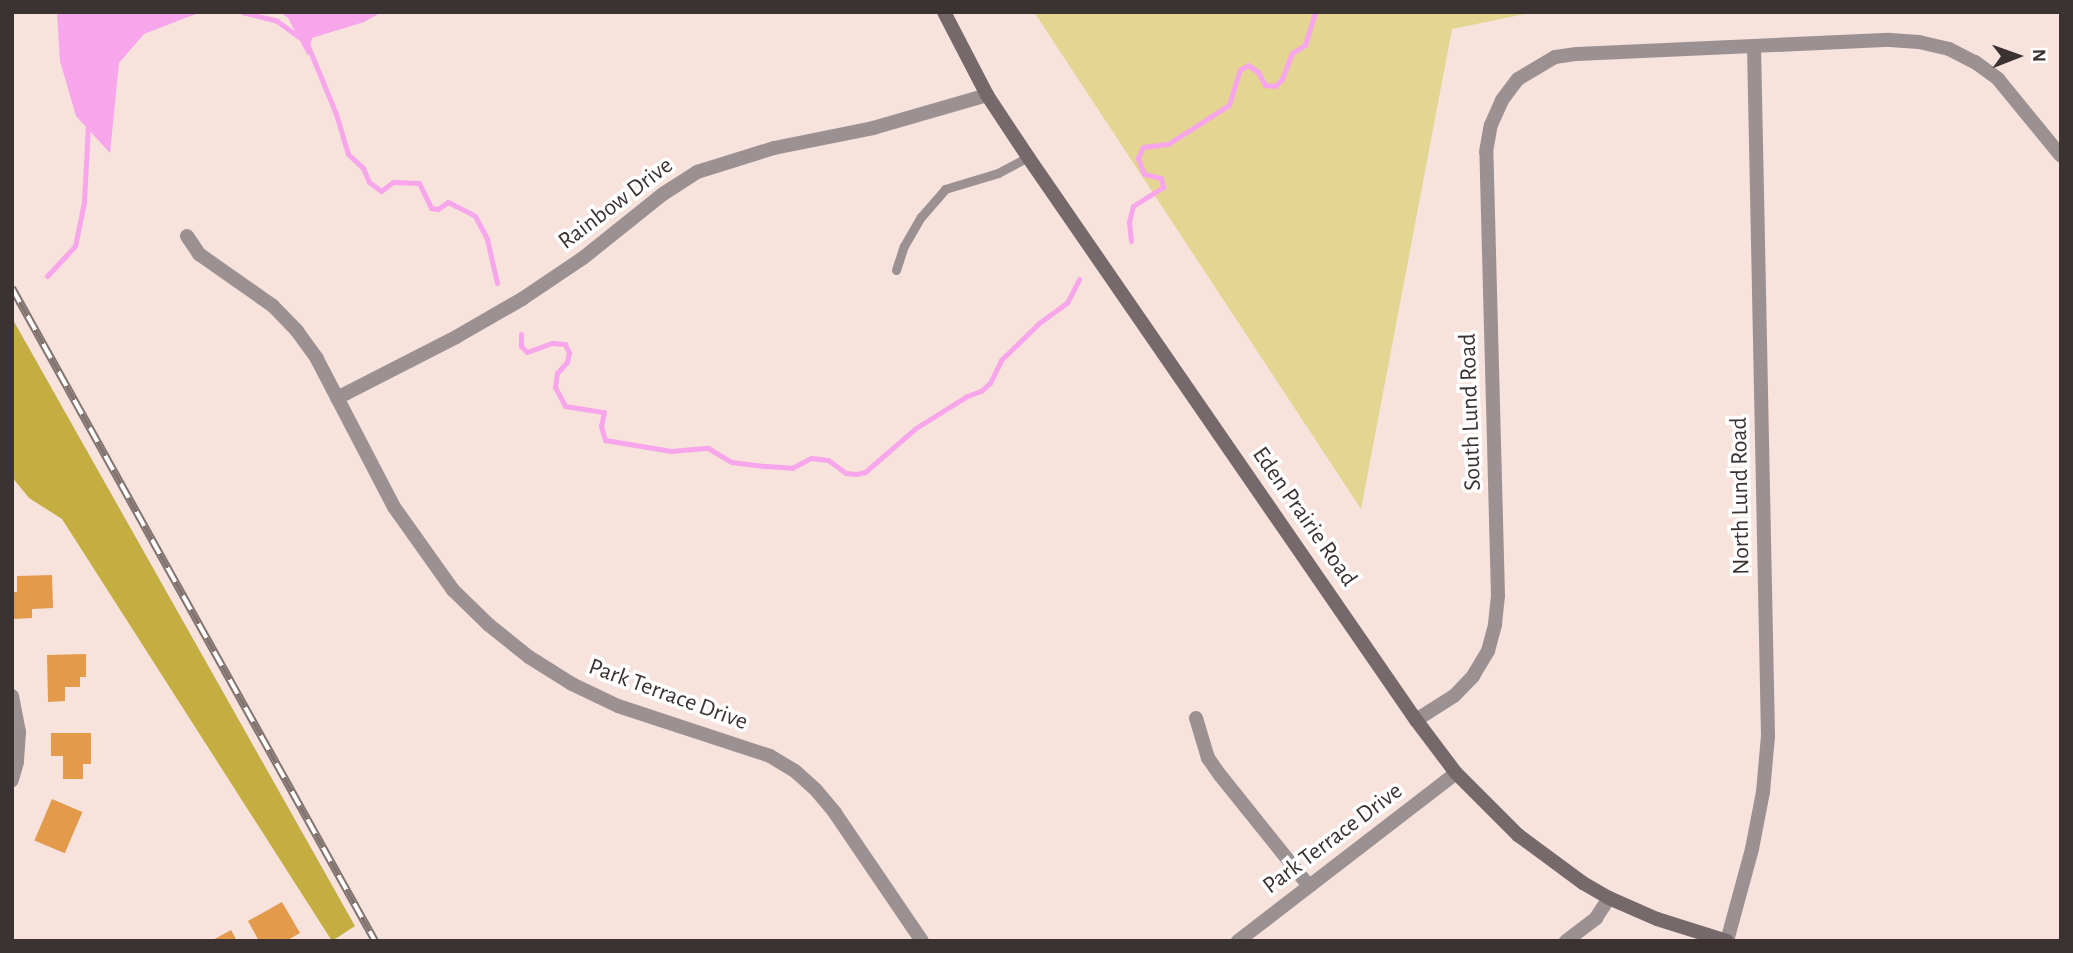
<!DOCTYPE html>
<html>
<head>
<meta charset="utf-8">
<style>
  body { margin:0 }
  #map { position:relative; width:2073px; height:953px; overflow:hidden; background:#f7e2dc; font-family:"Alegreya Sans",sans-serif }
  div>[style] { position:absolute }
  .green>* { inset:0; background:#e4d592 }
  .forest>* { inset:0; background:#c5ae41 }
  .water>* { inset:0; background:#f7a6ec }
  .stream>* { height:5px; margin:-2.5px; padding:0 2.5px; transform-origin:2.5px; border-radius:2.5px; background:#f7a6ec }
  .building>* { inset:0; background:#e39a4b; transform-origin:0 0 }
  .service>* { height:9px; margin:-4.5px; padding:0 4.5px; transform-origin:4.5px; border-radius:4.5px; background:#9b9193 }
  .minor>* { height:14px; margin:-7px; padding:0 7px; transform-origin:7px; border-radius:7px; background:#9b9193 }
  .secondary>* { height:14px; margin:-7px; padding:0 7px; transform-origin:7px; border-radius:7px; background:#76696c }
  .rail>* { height:8px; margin-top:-4px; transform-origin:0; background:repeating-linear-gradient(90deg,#fff 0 16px,#817471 0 32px); box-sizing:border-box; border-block:2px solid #817471 }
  span { translate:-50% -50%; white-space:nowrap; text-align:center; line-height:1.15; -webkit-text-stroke:7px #fff; paint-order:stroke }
  .street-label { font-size:24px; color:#3b3331 }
  .frame { position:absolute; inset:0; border:14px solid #3b3331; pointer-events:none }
  .north { position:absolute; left:1982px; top:21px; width:70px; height:70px; -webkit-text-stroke:5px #fff; paint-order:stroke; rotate:89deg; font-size:19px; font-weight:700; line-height:28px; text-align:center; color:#3b3331 }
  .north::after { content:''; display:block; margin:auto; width:24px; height:32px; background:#3b3331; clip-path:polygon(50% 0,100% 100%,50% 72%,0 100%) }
</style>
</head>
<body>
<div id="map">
  <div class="green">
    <i style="clip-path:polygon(1034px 12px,1534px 12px,1452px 29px,1361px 509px)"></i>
  </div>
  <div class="forest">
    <i style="clip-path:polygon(12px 318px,355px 926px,332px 941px,62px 519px,29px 498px,12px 477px)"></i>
  </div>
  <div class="water">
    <i style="clip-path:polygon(57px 12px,201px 12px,144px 34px,119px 63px,110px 153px,76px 116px,60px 61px)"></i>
    <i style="clip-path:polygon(280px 12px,382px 12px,364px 22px,312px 38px,308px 56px,288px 18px)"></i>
  </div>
  <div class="stream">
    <i style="left:242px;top:12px;width:36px;rotate:14deg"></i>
    <i style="left:277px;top:21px;width:31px;rotate:36deg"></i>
    <i style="left:308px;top:46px;width:74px;rotate:67.6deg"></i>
    <i style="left:336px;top:114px;width:42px;rotate:73.3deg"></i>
    <i style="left:348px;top:154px;width:21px;rotate:43deg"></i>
    <i style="left:363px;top:168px;width:15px;rotate:67deg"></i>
    <i style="left:369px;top:182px;width:15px;rotate:37deg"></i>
    <i style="left:381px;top:191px;width:15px;rotate:-37deg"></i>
    <i style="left:393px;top:182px;width:26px;rotate:2deg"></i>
    <i style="left:419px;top:183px;width:28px;rotate:64deg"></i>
    <i style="left:431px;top:208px;width:7px;rotate:8deg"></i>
    <i style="left:438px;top:209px;width:12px;rotate:-35deg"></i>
    <i style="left:448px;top:202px;width:30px;rotate:27deg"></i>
    <i style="left:475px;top:216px;width:26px;rotate:62deg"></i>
    <i style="left:487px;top:239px;width:45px;rotate:77.2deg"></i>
    <i style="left:1131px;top:241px;width:19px;rotate:-96deg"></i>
    <i style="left:1129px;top:222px;width:16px;rotate:-76deg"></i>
    <i style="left:1133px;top:206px;width:36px;rotate:-32deg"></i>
    <i style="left:1163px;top:187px;width:9px;rotate:-103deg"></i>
    <i style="left:1161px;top:178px;width:17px;rotate:-167deg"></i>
    <i style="left:1144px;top:174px;width:17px;rotate:-111deg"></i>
    <i style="left:1138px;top:158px;width:12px;rotate:-66deg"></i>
    <i style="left:1143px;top:147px;width:25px;rotate:-7deg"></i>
    <i style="left:1168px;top:144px;width:72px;rotate:-32.6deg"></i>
    <i style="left:1229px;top:105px;width:37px;rotate:-73deg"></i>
    <i style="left:1240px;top:70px;width:9px;rotate:-32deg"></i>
    <i style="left:1248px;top:65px;width:12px;rotate:35deg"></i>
    <i style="left:1258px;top:72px;width:15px;rotate:62deg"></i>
    <i style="left:1265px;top:85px;width:10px;rotate:6deg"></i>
    <i style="left:1275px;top:86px;width:10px;rotate:-45deg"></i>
    <i style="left:1282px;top:79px;width:28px;rotate:-69deg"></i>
    <i style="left:1292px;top:53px;width:15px;rotate:-32deg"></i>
    <i style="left:1305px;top:45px;width:34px;rotate:-73deg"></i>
    <i style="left:47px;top:276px;width:41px;rotate:-47deg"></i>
    <i style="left:75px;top:246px;width:45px;rotate:-78.4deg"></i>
    <i style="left:84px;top:202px;width:79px;rotate:-87.1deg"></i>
    <i style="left:521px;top:334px;width:12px;rotate:90deg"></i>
    <i style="left:521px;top:346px;width:8px;rotate:45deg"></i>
    <i style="left:527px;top:352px;width:27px;rotate:-20deg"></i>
    <i style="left:552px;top:343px;width:13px;rotate:4deg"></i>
    <i style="left:565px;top:344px;width:10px;rotate:66deg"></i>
    <i style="left:569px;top:353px;width:9px;rotate:103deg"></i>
    <i style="left:567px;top:362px;width:15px;rotate:132deg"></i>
    <i style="left:557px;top:373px;width:14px;rotate:98deg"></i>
    <i style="left:555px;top:387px;width:21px;rotate:62deg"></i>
    <i style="left:565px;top:406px;width:39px;rotate:9deg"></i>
    <i style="left:604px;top:412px;width:14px;rotate:102deg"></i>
    <i style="left:601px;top:426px;width:15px;rotate:74deg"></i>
    <i style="left:605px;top:440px;width:67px;rotate:9.5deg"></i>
    <i style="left:671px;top:451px;width:37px;rotate:-5deg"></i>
    <i style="left:708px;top:448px;width:27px;rotate:31deg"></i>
    <i style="left:731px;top:462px;width:35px;rotate:7deg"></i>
    <i style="left:766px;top:466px;width:26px;rotate:4deg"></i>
    <i style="left:792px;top:468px;width:21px;rotate:-28deg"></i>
    <i style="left:811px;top:458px;width:17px;rotate:7deg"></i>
    <i style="left:828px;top:460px;width:22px;rotate:36deg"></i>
    <i style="left:846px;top:473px;width:10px;rotate:6deg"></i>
    <i style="left:856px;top:474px;width:9px;rotate:-13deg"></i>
    <i style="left:865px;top:472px;width:67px;rotate:-40.8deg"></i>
    <i style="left:916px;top:428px;width:60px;rotate:-32.1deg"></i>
    <i style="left:967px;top:396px;width:15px;rotate:-20deg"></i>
    <i style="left:981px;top:391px;width:12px;rotate:-42deg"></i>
    <i style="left:990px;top:383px;width:25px;rotate:-64deg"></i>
    <i style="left:1001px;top:360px;width:53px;rotate:-44.2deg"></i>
    <i style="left:1039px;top:323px;width:34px;rotate:-36deg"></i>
    <i style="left:1067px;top:303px;width:27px;rotate:-63deg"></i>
  </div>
  <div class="building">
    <i style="clip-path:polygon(52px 575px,53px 608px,32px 609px,32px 618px,12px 619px,12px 592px,17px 592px,17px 576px)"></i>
    <i style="clip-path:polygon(86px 654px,86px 677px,80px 677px,80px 687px,65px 687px,65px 701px,48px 702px,47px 655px)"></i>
    <i style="clip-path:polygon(51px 733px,91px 733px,91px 764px,83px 764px,83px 779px,63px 779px,63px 756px,51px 756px)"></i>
    <i style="left:52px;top:799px;width:33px;height:45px;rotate:23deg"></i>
    <i style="clip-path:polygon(282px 902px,300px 933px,286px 941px,259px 941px,248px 921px)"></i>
    <i style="clip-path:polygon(231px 930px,237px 941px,211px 941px)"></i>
  </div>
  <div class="service">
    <i style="left:896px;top:270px;width:25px;rotate:-72deg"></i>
    <i style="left:904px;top:246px;width:34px;rotate:-60deg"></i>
    <i style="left:921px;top:217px;width:37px;rotate:-49deg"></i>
    <i style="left:945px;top:189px;width:55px;rotate:-16.8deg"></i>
    <i style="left:998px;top:173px;width:34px;rotate:-28deg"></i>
  </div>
  <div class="minor">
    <i style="left:187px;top:236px;width:22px;rotate:56deg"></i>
    <i style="left:199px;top:254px;width:90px;rotate:35.1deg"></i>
    <i style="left:273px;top:306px;width:35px;rotate:46deg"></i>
    <i style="left:297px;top:331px;width:34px;rotate:54deg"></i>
    <i style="left:317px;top:359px;width:167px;rotate:62.5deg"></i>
    <i style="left:394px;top:507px;width:102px;rotate:54.6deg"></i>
    <i style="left:453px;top:590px;width:50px;rotate:44.2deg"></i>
    <i style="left:489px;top:625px;width:51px;rotate:38.7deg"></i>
    <i style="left:529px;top:657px;width:51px;rotate:32.1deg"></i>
    <i style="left:572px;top:684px;width:51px;rotate:25.6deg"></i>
    <i style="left:618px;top:706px;width:160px;rotate:18.2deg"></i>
    <i style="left:770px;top:756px;width:29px;rotate:31deg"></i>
    <i style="left:795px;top:771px;width:28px;rotate:42deg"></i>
    <i style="left:816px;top:790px;width:30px;rotate:50deg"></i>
    <i style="left:835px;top:813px;width:155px;rotate:55.8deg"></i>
    <i style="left:337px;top:398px;width:134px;rotate:-27.1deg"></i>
    <i style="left:456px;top:337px;width:76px;rotate:-29.9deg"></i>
    <i style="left:522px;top:299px;width:73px;rotate:-33.9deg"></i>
    <i style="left:583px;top:258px;width:102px;rotate:-38.7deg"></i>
    <i style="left:663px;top:194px;width:40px;rotate:-32.9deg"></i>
    <i style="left:697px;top:172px;width:81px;rotate:-17.3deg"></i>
    <i style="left:774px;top:148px;width:101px;rotate:-11.4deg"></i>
    <i style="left:873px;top:128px;width:119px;rotate:-16.1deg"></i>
    <i style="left:12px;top:696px;width:37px;rotate:79deg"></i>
    <i style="left:19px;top:732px;width:30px;rotate:94deg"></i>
    <i style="left:17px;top:762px;width:19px;rotate:106deg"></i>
    <i style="left:1196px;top:718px;width:42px;rotate:73.3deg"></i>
    <i style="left:1208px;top:758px;width:21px;rotate:55deg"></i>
    <i style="left:1220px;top:775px;width:142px;rotate:51.3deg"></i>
    <i style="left:1416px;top:720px;width:45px;rotate:-32.3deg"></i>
    <i style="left:1454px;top:696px;width:28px;rotate:-46deg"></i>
    <i style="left:1473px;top:676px;width:29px;rotate:-59deg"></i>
    <i style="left:1488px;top:651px;width:28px;rotate:-75deg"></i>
    <i style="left:1495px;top:624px;width:28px;rotate:-84deg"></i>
    <i style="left:1498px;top:596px;width:444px;rotate:-91.5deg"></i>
    <i style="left:1486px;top:152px;width:27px;rotate:-80deg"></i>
    <i style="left:1491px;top:125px;width:27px;rotate:-66deg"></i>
    <i style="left:1502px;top:100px;width:26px;rotate:-53deg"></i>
    <i style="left:1518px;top:79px;width:43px;rotate:-30.7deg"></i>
    <i style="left:1555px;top:57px;width:22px;rotate:-8deg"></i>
    <i style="left:1577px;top:54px;width:313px;rotate:-2.6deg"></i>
    <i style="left:1890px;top:40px;width:29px;rotate:4deg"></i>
    <i style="left:1919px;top:42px;width:31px;rotate:13deg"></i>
    <i style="left:1949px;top:49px;width:29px;rotate:27deg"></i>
    <i style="left:1975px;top:62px;width:29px;rotate:36deg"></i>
    <i style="left:1998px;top:79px;width:99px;rotate:50.7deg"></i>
    <i style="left:1238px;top:941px;width:275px;rotate:-37.6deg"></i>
    <i style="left:1566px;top:941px;width:38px;rotate:-37deg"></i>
    <i style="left:1596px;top:918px;width:24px;rotate:-57deg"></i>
    <i style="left:1727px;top:941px;width:95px;rotate:-74.8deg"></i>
    <i style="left:1752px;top:849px;width:58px;rotate:-79.1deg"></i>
    <i style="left:1763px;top:792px;width:56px;rotate:-84.9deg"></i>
    <i style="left:1768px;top:736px;width:690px;rotate:-91.16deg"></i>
  </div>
  <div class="secondary">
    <i style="left:944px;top:12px;width:93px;rotate:62.6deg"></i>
    <i style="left:987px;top:95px;width:74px;rotate:56.5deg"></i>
    <i style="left:1028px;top:157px;width:684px;rotate:55.43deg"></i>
    <i style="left:1416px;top:720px;width:66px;rotate:53deg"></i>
    <i style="left:1456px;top:773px;width:88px;rotate:45deg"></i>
    <i style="left:1518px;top:835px;width:81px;rotate:36.4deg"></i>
    <i style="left:1583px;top:883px;width:30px;rotate:30deg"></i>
    <i style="left:1609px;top:898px;width:52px;rotate:23.6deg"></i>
    <i style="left:1657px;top:919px;width:73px;rotate:17.4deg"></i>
  </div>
  <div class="rail">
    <i style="left:12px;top:288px;width:747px;rotate:60.93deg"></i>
  </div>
  <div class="street-label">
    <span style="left:616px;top:204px;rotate:-37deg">Rainbow Drive</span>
    <span style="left:1471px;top:412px;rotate:-92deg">South Lund Road</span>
    <span style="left:1741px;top:496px;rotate:-91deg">North Lund Road</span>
    <span style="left:1304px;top:517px;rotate:55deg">Eden Prairie Road</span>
    <span style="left:668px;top:695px;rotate:20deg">Park Terrace Drive</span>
    <span style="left:1333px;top:839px;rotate:-37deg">Park Terrace Drive</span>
  </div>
  <div class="frame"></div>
  <div class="north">N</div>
</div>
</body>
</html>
